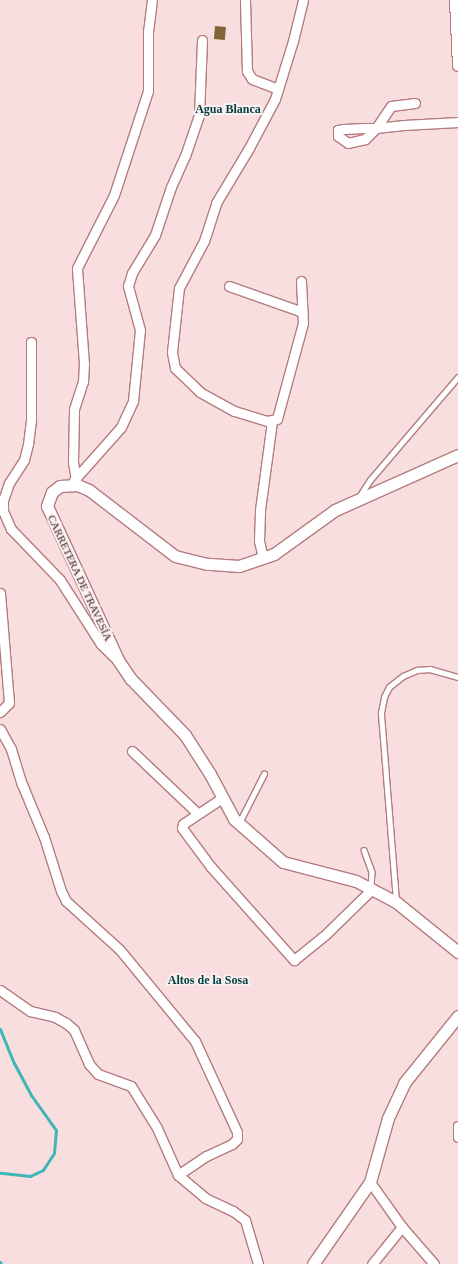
<!DOCTYPE html>
<html>
<head>
<meta charset="utf-8">
<style>
  body { margin:0 }
  #map { position:relative; width:458px; height:1264px; overflow:hidden; background:#f8dedf; font-family:Georgia,serif }
  div>[style] { position:absolute }
  .stream>* { height:3px; margin:-1.5px; padding:0 1.5px; transform-origin:1.5px; border-radius:1.5px; background:#3fb5b6 }
  .building>* { inset:0; background:#826439; transform-origin:0 0 }
  .roads { filter:drop-shadow(1px 0 #b57c7f) drop-shadow(-1px 0 #b57c7f) drop-shadow(0 1px #b57c7f) drop-shadow(0 -1px #b57c7f) }
  .service>* { height:4.5px; margin:-2.25px; padding:0 2.25px; transform-origin:2.25px; border-radius:2.25px; background:#fff }
  .minor>* { height:9px; margin:-4.5px; padding:0 4.5px; transform-origin:4.5px; border-radius:4.5px; background:#fff }
  .tertiary>* { height:11px; margin:-5.5px; padding:0 5.5px; transform-origin:5.5px; border-radius:5.5px; background:#fff }
  span { translate:-50% -50%; white-space:nowrap; text-align:center; line-height:1.15; -webkit-text-stroke:4px #fcefef; paint-order:stroke }
  .street-label { font-size:11px; color:#3b2425 }
  .neighbourhood-label { font-size:12px; color:#004243; font-weight:700 }
</style>
</head>
<body>
<div id="map">
  <div class="stream">
    <i style="left:0;top:1029px;width:37px;rotate:68deg"></i>
    <i style="left:14px;top:1063px;width:36px;rotate:62deg"></i>
    <i style="left:31px;top:1095px;width:43px;rotate:54.5deg"></i>
    <i style="left:56px;top:1130px;width:23px;rotate:95deg"></i>
    <i style="left:54px;top:1153px;width:20px;rotate:123deg"></i>
    <i style="left:43px;top:1170px;width:14px;rotate:155deg"></i>
    <i style="left:30px;top:1176px;width:30px;rotate:-174deg"></i>
    <i style="left:0;top:1262px;width:2px;rotate:63deg"></i>
  </div>
  <div class="building">
    <i style="left:215px;top:26px;width:11px;height:13px;rotate:5deg"></i>
  </div>
  <div class="roads">
    <div class="service">
      <i style="left:359px;top:497px;width:20px;rotate:-57deg"></i>
      <i style="left:370px;top:480px;width:135px;rotate:-49.5deg"></i>
      <i style="left:239px;top:823px;width:55px;rotate:-63deg"></i>
      <i style="left:364px;top:850px;width:23px;rotate:70deg"></i>
      <i style="left:372px;top:872px;width:16px;rotate:94deg"></i>
      <i style="left:396px;top:901px;width:189px;rotate:-94.6deg"></i>
      <i style="left:381px;top:713px;width:16px;rotate:-79deg"></i>
      <i style="left:384px;top:697px;width:11px;rotate:-63deg"></i>
      <i style="left:389px;top:687px;width:18px;rotate:-38deg"></i>
      <i style="left:403px;top:676px;width:15px;rotate:-23deg"></i>
      <i style="left:417px;top:670px;width:13px;rotate:-4deg"></i>
      <i style="left:430px;top:669px;width:29px;rotate:16deg"></i>
    </div>
    <div class="minor">
      <i style="left:245px;top:0;width:71px;rotate:88.4deg"></i>
      <i style="left:247px;top:71px;width:9px;rotate:58deg"></i>
      <i style="left:252px;top:79px;width:28px;rotate:21deg"></i>
      <i style="left:415px;top:103px;width:24px;rotate:173deg"></i>
      <i style="left:391px;top:106px;width:27px;rotate:124deg"></i>
      <i style="left:376px;top:128px;width:16px;rotate:135deg"></i>
      <i style="left:365px;top:139px;width:17px;rotate:167deg"></i>
      <i style="left:348px;top:143px;width:12px;rotate:-145deg"></i>
      <i style="left:338px;top:136px;width:6px;rotate:-90deg"></i>
      <i style="left:338px;top:130px;width:6px;rotate:-9deg"></i>
      <i style="left:344px;top:129px;width:20px;rotate:-3deg"></i>
      <i style="left:364px;top:128px;width:12px"></i>
      <i style="left:376px;top:128px;width:28px;rotate:-6deg"></i>
      <i style="left:404px;top:125px;width:54px;rotate:-3.2deg"></i>
      <i style="left:301px;top:281px;width:42px;rotate:87.3deg"></i>
      <i style="left:303px;top:323px;width:99px;rotate:105.2deg"></i>
      <i style="left:277px;top:419px;width:10px;rotate:169deg"></i>
      <i style="left:267px;top:421px;width:34px;rotate:-163deg"></i>
      <i style="left:234px;top:411px;width:39px;rotate:-151deg"></i>
      <i style="left:200px;top:392px;width:35px;rotate:-136deg"></i>
      <i style="left:175px;top:368px;width:16px;rotate:-101deg"></i>
      <i style="left:172px;top:352px;width:64px;rotate:-83.8deg"></i>
      <i style="left:179px;top:288px;width:53px;rotate:-62deg"></i>
      <i style="left:204px;top:241px;width:40px;rotate:-72deg"></i>
      <i style="left:216px;top:203px;width:64px;rotate:-59deg"></i>
      <i style="left:249px;top:148px;width:55px;rotate:-62deg"></i>
      <i style="left:275px;top:99px;width:61px;rotate:-72.8deg"></i>
      <i style="left:293px;top:41px;width:42px;rotate:-76.3deg"></i>
      <i style="left:229px;top:286px;width:78px;rotate:19.4deg"></i>
      <i style="left:31px;top:342px;width:78px;rotate:90deg"></i>
      <i style="left:31px;top:420px;width:24px;rotate:97deg"></i>
      <i style="left:28px;top:444px;width:16px;rotate:104deg"></i>
      <i style="left:24px;top:460px;width:27px;rotate:123deg"></i>
      <i style="left:9px;top:483px;width:18px;rotate:109deg"></i>
      <i style="left:3px;top:500px;width:11px;rotate:90deg"></i>
      <i style="left:3px;top:511px;width:20px;rotate:66deg"></i>
      <i style="left:11px;top:529px;width:71px;rotate:46.1deg"></i>
      <i style="left:60px;top:580px;width:76px;rotate:57.4deg"></i>
      <i style="left:101px;top:644px;width:20px;rotate:45deg"></i>
      <i style="left:74px;top:480px;width:71px;rotate:-48.4deg"></i>
      <i style="left:121px;top:427px;width:29px;rotate:-65deg"></i>
      <i style="left:133px;top:401px;width:71px;rotate:-84.4deg"></i>
      <i style="left:140px;top:330px;width:46px;rotate:-105.3deg"></i>
      <i style="left:128px;top:286px;width:14px;rotate:-73deg"></i>
      <i style="left:132px;top:273px;width:44px;rotate:-58.8deg"></i>
      <i style="left:155px;top:235px;width:51px;rotate:-71.6deg"></i>
      <i style="left:171px;top:187px;width:34px;rotate:-66deg"></i>
      <i style="left:185px;top:156px;width:43px;rotate:-71.1deg"></i>
      <i style="left:199px;top:115px;width:75px;rotate:-87.7deg"></i>
      <i style="left:77px;top:485px;width:23px;rotate:-100deg"></i>
      <i style="left:73px;top:462px;width:53px;rotate:-88.9deg"></i>
      <i style="left:74px;top:409px;width:28px;rotate:-72deg"></i>
      <i style="left:83px;top:382px;width:18px;rotate:-87deg"></i>
      <i style="left:84px;top:364px;width:96px;rotate:-94.2deg"></i>
      <i style="left:77px;top:268px;width:82px;rotate:-63.1deg"></i>
      <i style="left:114px;top:195px;width:109px;rotate:-71.9deg"></i>
      <i style="left:148px;top:91px;width:59px;rotate:-90deg"></i>
      <i style="left:148px;top:32px;width:32px;rotate:-83deg"></i>
      <i style="left:263px;top:558px;width:17px;rotate:-103deg"></i>
      <i style="left:259px;top:541px;width:31px;rotate:-88deg"></i>
      <i style="left:260px;top:510px;width:90px;rotate:-82.3deg"></i>
      <i style="left:0;top:593px;width:110px;rotate:85.3deg"></i>
      <i style="left:9px;top:703px;width:13px;rotate:135deg"></i>
      <i style="left:0;top:729px;width:23px;rotate:61deg"></i>
      <i style="left:11px;top:749px;width:37px;rotate:73deg"></i>
      <i style="left:22px;top:784px;width:57px;rotate:67.5deg"></i>
      <i style="left:44px;top:837px;width:57px;rotate:72.5deg"></i>
      <i style="left:61px;top:891px;width:11px;rotate:63deg"></i>
      <i style="left:66px;top:901px;width:73px;rotate:42.2deg"></i>
      <i style="left:120px;top:950px;width:118px;rotate:50.5deg"></i>
      <i style="left:195px;top:1041px;width:100px;rotate:65.2deg"></i>
      <i style="left:237px;top:1132px;width:7px;rotate:90deg"></i>
      <i style="left:237px;top:1139px;width:7px;rotate:135deg"></i>
      <i style="left:232px;top:1144px;width:29px;rotate:155deg"></i>
      <i style="left:206px;top:1156px;width:34px;rotate:146deg"></i>
      <i style="left:132px;top:751px;width:90px;rotate:43.6deg"></i>
      <i style="left:222px;top:798px;width:47px;rotate:146.3deg"></i>
      <i style="left:183px;top:824px;width:4px;rotate:104deg"></i>
      <i style="left:182px;top:828px;width:49px;rotate:53.4deg"></i>
      <i style="left:211px;top:867px;width:125px;rotate:48.3deg"></i>
      <i style="left:294px;top:960px;width:41px;rotate:-39.1deg"></i>
      <i style="left:326px;top:934px;width:63px;rotate:-44.4deg"></i>
      <i style="left:0;top:990px;width:37px;rotate:35deg"></i>
      <i style="left:30px;top:1011px;width:26px;rotate:13deg"></i>
      <i style="left:55px;top:1017px;width:13px;rotate:29deg"></i>
      <i style="left:66px;top:1023px;width:11px;rotate:41deg"></i>
      <i style="left:74px;top:1030px;width:37px;rotate:66deg"></i>
      <i style="left:89px;top:1064px;width:13px;rotate:48deg"></i>
      <i style="left:98px;top:1074px;width:35px;rotate:20deg"></i>
      <i style="left:131px;top:1086px;width:49px;rotate:58.2deg"></i>
      <i style="left:157px;top:1128px;width:51px;rotate:65.9deg"></i>
      <i style="left:178px;top:1175px;width:35px;rotate:40deg"></i>
      <i style="left:205px;top:1198px;width:31px;rotate:25deg"></i>
      <i style="left:233px;top:1211px;width:15px;rotate:37deg"></i>
      <i style="left:245px;top:1220px;width:46px;rotate:73.5deg"></i>
      <i style="left:458px;top:1126px;width:11px;rotate:90deg"></i>
      <i style="left:370px;top:1182px;width:55px;rotate:54.6deg"></i>
      <i style="left:402px;top:1227px;width:49px;rotate:49.1deg"></i>
      <i style="left:372px;top:1264px;width:48px;rotate:-51deg"></i>
    </div>
    <div class="tertiary">
      <i style="left:455px;top:0;width:65px;rotate:87.4deg"></i>
      <i style="left:458px;top:455px;width:135px;rotate:155.9deg"></i>
      <i style="left:335px;top:510px;width:75px;rotate:144.2deg"></i>
      <i style="left:274px;top:554px;width:37px;rotate:161deg"></i>
      <i style="left:239px;top:566px;width:32px;rotate:-176deg"></i>
      <i style="left:207px;top:564px;width:33px;rotate:-166deg"></i>
      <i style="left:175px;top:556px;width:108px;rotate:-142.5deg"></i>
      <i style="left:89px;top:490px;width:13px;rotate:-157deg"></i>
      <i style="left:77px;top:485px;width:17px;rotate:177deg"></i>
      <i style="left:60px;top:486px;width:10px;rotate:143deg"></i>
      <i style="left:52px;top:492px;width:15px;rotate:110deg"></i>
      <i style="left:47px;top:506px;width:170px;rotate:65.2deg"></i>
      <i style="left:118px;top:660px;width:23px;rotate:56deg"></i>
      <i style="left:131px;top:679px;width:78px;rotate:46deg"></i>
      <i style="left:185px;top:735px;width:46px;rotate:57.3deg"></i>
      <i style="left:210px;top:774px;width:51px;rotate:61.9deg"></i>
      <i style="left:234px;top:819px;width:65px;rotate:41.3deg"></i>
      <i style="left:283px;top:862px;width:75px;rotate:14.6deg"></i>
      <i style="left:356px;top:881px;width:45px;rotate:27.7deg"></i>
      <i style="left:396px;top:902px;width:80px;rotate:38.9deg"></i>
      <i style="left:313px;top:1264px;width:100px;rotate:-55.2deg"></i>
      <i style="left:370px;top:1182px;width:66px;rotate:-74.3deg"></i>
      <i style="left:388px;top:1118px;width:38px;rotate:-65deg"></i>
      <i style="left:404px;top:1083px;width:86px;rotate:-51.1deg"></i>
    </div>
  </div>
  <div class="street-label">
    <span style="left:80px;top:578px;rotate:65deg">CARRETERA DE TRAVESÍA</span>
  </div>
  <div class="neighbourhood-label">
    <span style="left:228px;top:110px">Agua Blanca</span>
    <span style="left:208px;top:981px">Altos de la Sosa</span>
  </div>
</div>
</body>
</html>
